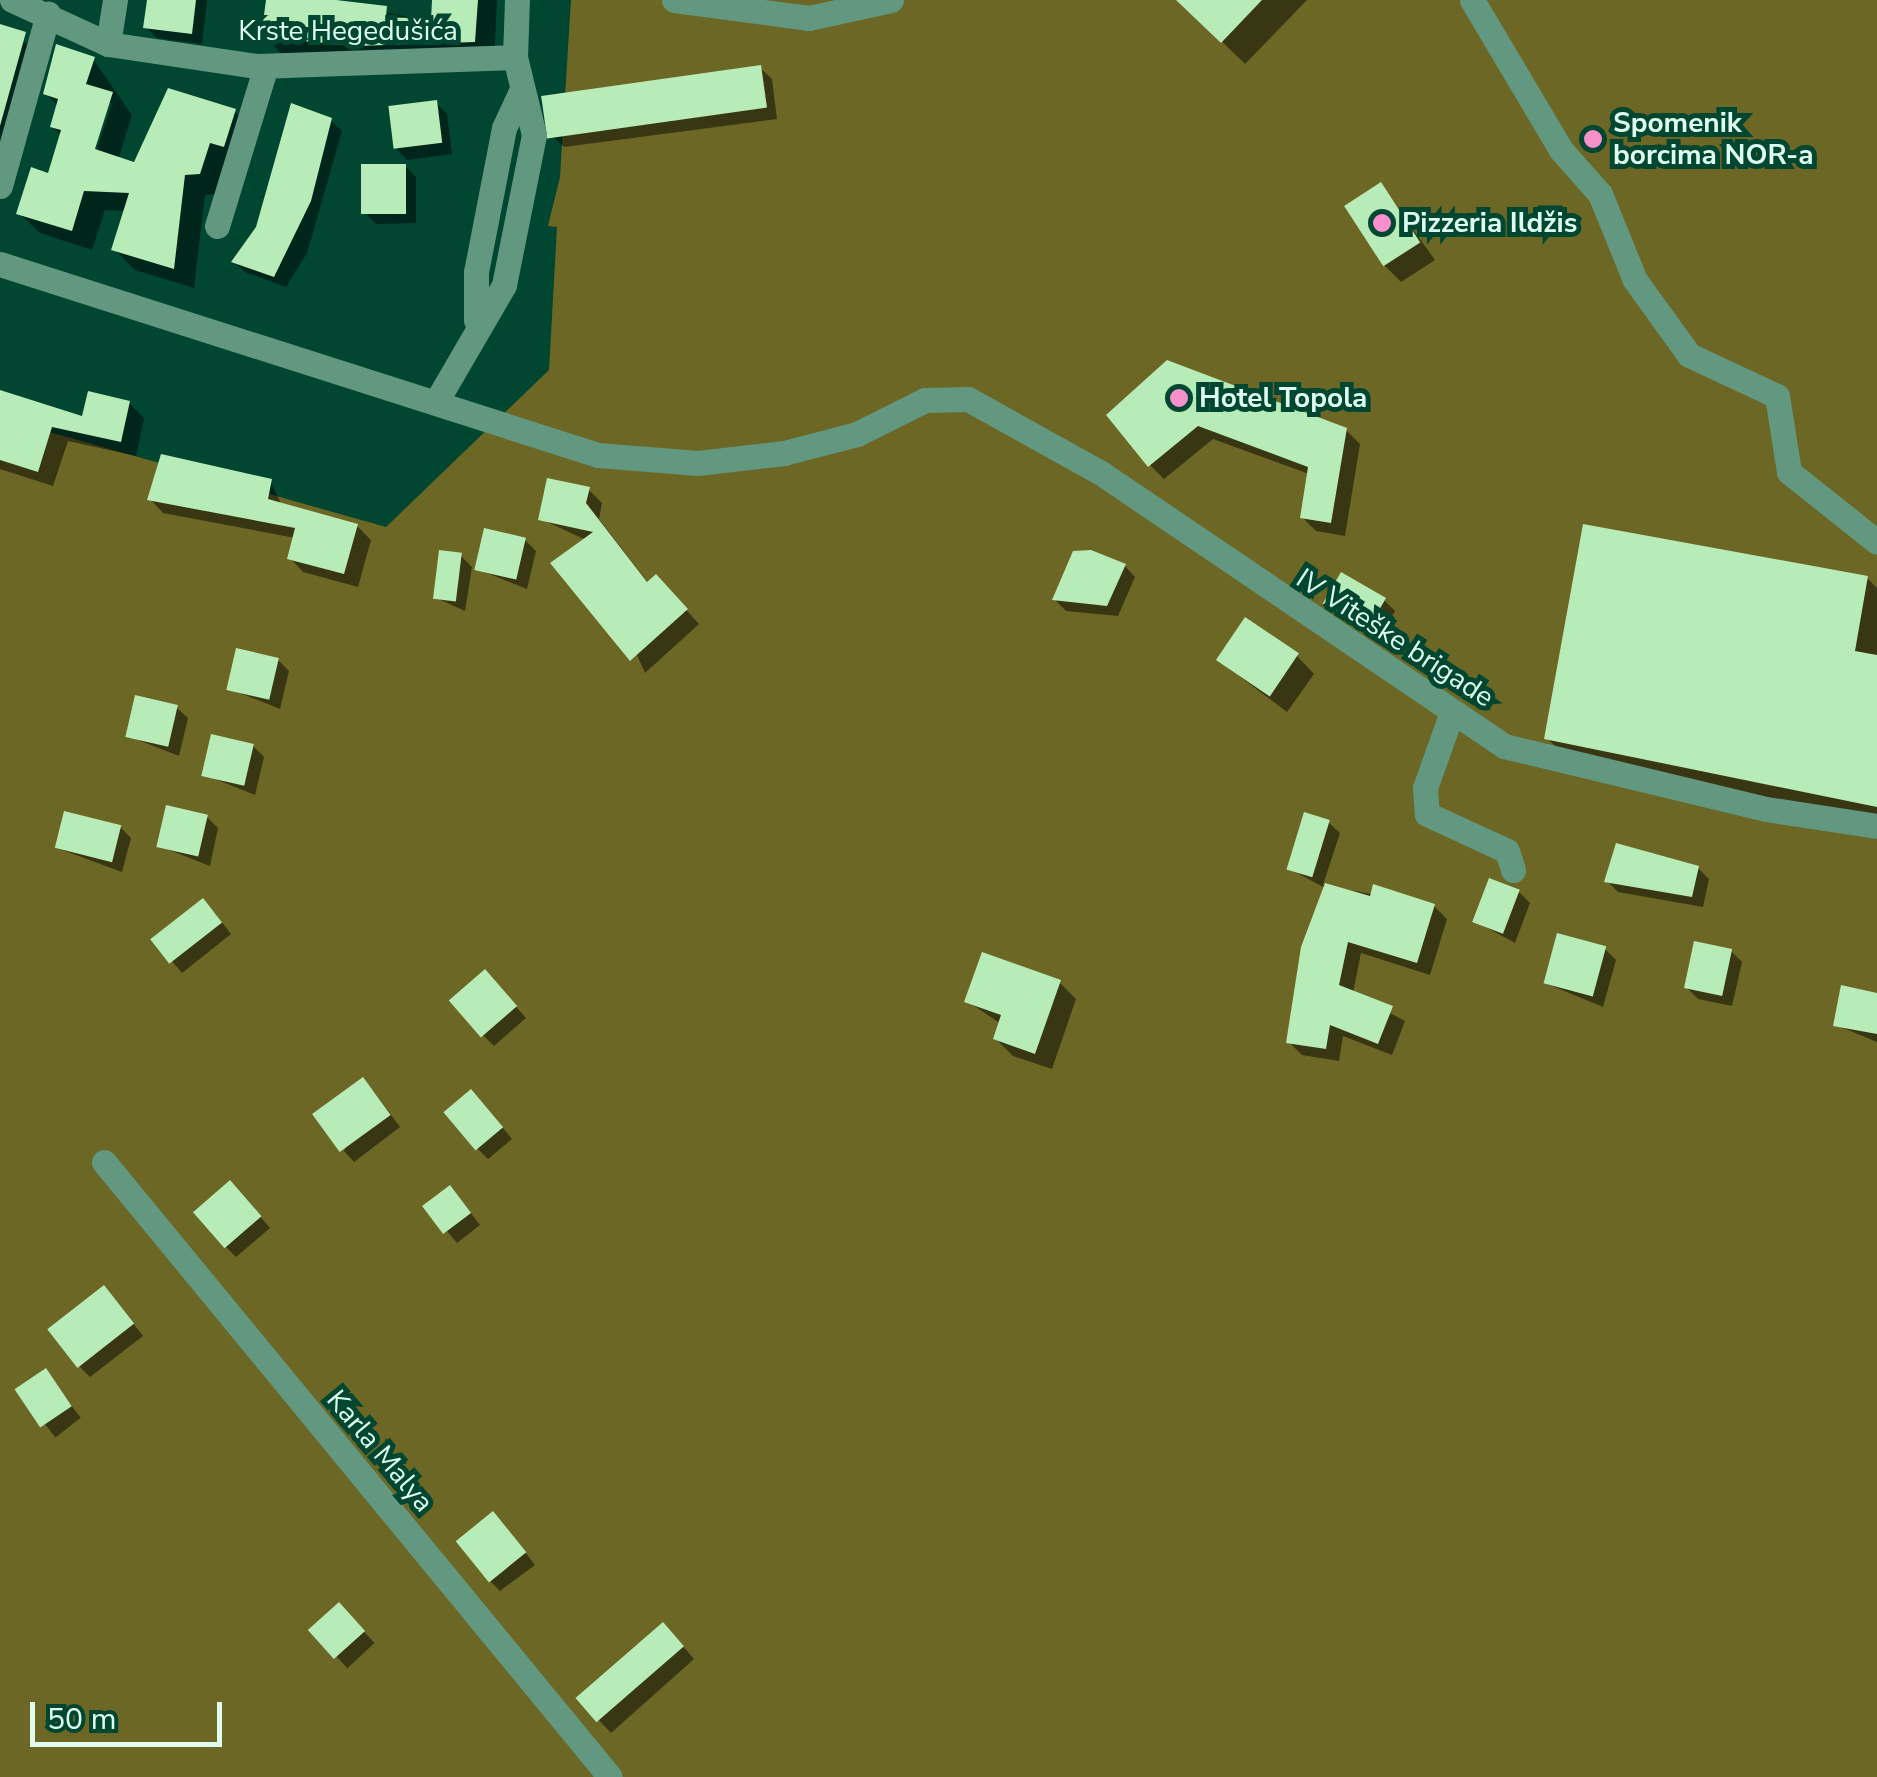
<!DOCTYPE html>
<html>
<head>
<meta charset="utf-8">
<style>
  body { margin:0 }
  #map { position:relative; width:1877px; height:1777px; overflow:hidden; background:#014631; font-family:"Nunito Sans",sans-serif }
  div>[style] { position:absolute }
  .green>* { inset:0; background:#6c6724 }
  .shadow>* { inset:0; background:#0007; transform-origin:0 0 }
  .building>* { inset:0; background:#b7ebb8; transform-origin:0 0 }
  .minor>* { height:25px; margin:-12.5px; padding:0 12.5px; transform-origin:12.5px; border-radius:12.5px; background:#629780 }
  .dots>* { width:28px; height:28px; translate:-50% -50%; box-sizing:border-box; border:5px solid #014631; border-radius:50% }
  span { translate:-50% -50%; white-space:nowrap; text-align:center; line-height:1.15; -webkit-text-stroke:10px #014631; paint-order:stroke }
  .street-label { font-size:28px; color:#dffdef }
  .poi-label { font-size:28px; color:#dffdef; font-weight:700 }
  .left { translate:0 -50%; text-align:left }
  .scale { position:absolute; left:30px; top:1702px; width:192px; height:45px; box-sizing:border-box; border:5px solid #dffdef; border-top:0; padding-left:12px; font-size:30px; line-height:35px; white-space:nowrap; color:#dffdef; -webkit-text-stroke:8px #014631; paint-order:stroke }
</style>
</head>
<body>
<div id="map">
  <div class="green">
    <i style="clip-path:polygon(571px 0,1877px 0,1877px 1777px,0 1777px,0 418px,386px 527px,549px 370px,557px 227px,548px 226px,560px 177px)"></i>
  </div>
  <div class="shadow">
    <i style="clip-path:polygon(149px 0,207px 0,202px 44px,157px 38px,146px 27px)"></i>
    <i style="clip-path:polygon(266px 0,329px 0,433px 22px,434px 0,497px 0,494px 61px,284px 56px,264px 36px)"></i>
    <i style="clip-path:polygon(1179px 0,1307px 0,1245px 64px)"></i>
    <i style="clip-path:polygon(0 26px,48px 58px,0 194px)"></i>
    <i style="clip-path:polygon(evenodd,93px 59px,132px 115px,118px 160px,135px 165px,234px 111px,255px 131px,221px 194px,205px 195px,194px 288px,135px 270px,114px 249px,126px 211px,105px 210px,92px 250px,40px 233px,19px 213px,49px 176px,62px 136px,52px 126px,58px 106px,45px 93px,93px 59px,107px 103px,112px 103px,93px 162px,89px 160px,107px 103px)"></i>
    <i style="clip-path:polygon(760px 68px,772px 79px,777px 119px,564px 147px,552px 136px)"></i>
    <i style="clip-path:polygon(436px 103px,447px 114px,452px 154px,407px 160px,396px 148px)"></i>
    <i style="clip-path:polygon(330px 120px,342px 131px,307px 253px,286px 287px,245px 272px,234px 262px)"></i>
    <i style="clip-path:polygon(405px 166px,416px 177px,416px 223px,376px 224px,365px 213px)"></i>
    <i style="clip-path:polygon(1381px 185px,1435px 260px,1401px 282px,1384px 265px)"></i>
    <i style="clip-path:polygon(1168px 363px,1346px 430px,1360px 444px,1345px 536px,1316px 531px,1302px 517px,1309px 474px,1213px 439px,1164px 479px,1150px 465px)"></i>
    <i style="clip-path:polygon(0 400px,84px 420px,129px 403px,144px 418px,136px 456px,68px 441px,53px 486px,0 469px)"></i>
    <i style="clip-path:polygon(271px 482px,282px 506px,357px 526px,371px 540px,358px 587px,303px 572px,290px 558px,295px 538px,163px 513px,150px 499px)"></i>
    <i style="clip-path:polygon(589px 490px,602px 503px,599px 519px,649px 584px,669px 591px,699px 624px,645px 673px,586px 540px,541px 519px)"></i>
    <i style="clip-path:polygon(525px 540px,536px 551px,527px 589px,477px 569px)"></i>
    <i style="clip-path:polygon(460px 555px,472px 567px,465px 611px,434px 597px)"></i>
    <i style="clip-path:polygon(1125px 566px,1135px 577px,1118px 616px,1066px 611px,1055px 600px)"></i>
    <i style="clip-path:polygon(1867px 578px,1877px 588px,1877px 824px,1570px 761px,1547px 738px)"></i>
    <i style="clip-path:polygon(1384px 600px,1395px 611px,1378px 642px,1326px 603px)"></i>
    <i style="clip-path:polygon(1297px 656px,1314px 674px,1287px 712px,1218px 660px)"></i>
    <i style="clip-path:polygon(278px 660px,289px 671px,280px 709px,230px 689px)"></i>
    <i style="clip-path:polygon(176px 707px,188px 718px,179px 756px,128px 736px)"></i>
    <i style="clip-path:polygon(253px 746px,264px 757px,255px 795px,205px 775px)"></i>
    <i style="clip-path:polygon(207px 817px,218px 828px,210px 866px,159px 846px)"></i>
    <i style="clip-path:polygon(1328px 822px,1340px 833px,1323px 885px,1434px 906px,1447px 919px,1430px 975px,1361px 953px,1353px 993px,1405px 1021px,1392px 1055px,1343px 1036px,1339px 1061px,1302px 1055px,1289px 1042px,1325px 888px,1288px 868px)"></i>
    <i style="clip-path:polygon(120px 827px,131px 838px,122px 872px,57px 848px)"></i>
    <i style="clip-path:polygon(1698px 868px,1709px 879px,1703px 907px,1618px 892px,1607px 881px)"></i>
    <i style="clip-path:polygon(1519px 892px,1530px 903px,1515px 943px,1475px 921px)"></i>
    <i style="clip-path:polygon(214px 912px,231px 934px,182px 973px,154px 940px)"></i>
    <i style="clip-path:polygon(1605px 949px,1616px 960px,1603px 1007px,1545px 983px)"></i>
    <i style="clip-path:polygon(1731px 951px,1742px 962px,1732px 1006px,1698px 999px,1687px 988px)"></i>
    <i style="clip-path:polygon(1059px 982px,1076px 999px,1052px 1069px,1013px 1056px,995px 1038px,1001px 1024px,967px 1001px)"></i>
    <i style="clip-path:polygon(495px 983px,526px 1018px,494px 1046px,483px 1035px)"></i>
    <i style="clip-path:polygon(1877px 995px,1877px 1042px,1836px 1025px)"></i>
    <i style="clip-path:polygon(374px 1092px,400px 1127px,354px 1162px,344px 1151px)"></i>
    <i style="clip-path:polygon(482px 1103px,512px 1139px,488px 1159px,477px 1148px)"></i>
    <i style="clip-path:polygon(241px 1194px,270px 1228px,236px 1257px,225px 1246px)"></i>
    <i style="clip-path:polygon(460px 1199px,480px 1225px,457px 1243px,426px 1206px)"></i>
    <i style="clip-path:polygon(115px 1300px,143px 1336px,90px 1377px,79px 1366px)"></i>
    <i style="left:45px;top:1372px;width:58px;height:32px;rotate:52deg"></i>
    <i style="clip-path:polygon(504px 1525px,535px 1565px,500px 1591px,489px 1580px)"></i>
    <i style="left:339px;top:1605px;width:52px;height:37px;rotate:47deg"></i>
    <i style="clip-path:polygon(674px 1636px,694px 1659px,611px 1733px,580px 1700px)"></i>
  </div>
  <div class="building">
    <i style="clip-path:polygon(147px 0,196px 0,192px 34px,143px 28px)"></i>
    <i style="clip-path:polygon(266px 0,336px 0,387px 6px,386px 17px,431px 19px,432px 0,478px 0,475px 42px,355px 46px,261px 37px)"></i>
    <i style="clip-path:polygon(1176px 0,1262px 0,1221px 43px)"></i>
    <i style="clip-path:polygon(0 24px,26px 32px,0 126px)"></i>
    <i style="clip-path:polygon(56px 44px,95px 57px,86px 84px,113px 92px,95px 149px,134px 162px,168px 88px,236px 109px,224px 147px,210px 143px,200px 174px,185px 175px,174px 269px,111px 250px,129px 193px,84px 191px,72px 231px,16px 214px,31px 167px,48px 173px,61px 130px,50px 127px,58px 99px,43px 94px)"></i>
    <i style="left:761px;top:65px;width:43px;height:222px;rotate:82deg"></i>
    <i style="left:437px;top:100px;width:43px;height:49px;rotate:83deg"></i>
    <i style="clip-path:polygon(291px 103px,332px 118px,311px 201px,274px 277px,231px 262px,256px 227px)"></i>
    <i style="left:361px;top:164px;width:45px;height:50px"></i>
    <i style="left:1381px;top:182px;width:72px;height:44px;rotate:57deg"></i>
    <i style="clip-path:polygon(1167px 360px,1347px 428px,1331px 523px,1300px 518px,1308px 467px,1198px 426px,1148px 467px,1106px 415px)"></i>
    <i style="clip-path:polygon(0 390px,82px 416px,88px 391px,130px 401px,121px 442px,52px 427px,38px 472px,0 460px)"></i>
    <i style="clip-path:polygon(161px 454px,272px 479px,268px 499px,358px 524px,344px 574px,287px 559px,295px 528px,147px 500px)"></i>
    <i style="clip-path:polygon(547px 478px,590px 487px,586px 503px,647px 582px,656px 574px,688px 609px,630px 661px,550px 563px,593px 532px,538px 520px)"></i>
    <i style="clip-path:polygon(1583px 524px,1868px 576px,1855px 651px,1877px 655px,1877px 807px,1544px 739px)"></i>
    <i style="left:484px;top:528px;width:43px;height:43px;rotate:13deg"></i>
    <i style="left:439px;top:550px;width:23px;height:49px;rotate:7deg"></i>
    <i style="clip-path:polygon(1091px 550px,1126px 564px,1107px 606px,1052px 600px,1073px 551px)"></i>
    <i style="left:1341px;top:572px;width:52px;height:37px;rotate:30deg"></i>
    <i style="left:1245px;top:617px;width:65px;height:52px;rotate:34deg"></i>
    <i style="left:236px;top:648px;width:44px;height:43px;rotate:13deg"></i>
    <i style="left:135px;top:695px;width:44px;height:43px;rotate:13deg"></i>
    <i style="left:211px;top:734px;width:44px;height:43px;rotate:13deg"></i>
    <i style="left:166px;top:805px;width:43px;height:43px;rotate:13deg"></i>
    <i style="left:64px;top:811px;width:59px;height:38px;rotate:14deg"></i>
    <i style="left:1304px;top:812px;width:27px;height:60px;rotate:17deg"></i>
    <i style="clip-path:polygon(1616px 843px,1699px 866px,1692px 897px,1604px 882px)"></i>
    <i style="left:1489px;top:878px;width:33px;height:47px;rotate:21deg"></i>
    <i style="clip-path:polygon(1325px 883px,1370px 896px,1373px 884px,1435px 904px,1417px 963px,1348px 942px,1339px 985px,1393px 1006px,1378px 1044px,1330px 1025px,1326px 1049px,1286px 1043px,1301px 947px)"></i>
    <i style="left:203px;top:898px;width:31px;height:67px;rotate:52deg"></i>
    <i style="left:1557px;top:933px;width:51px;height:52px;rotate:15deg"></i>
    <i style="left:1694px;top:941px;width:39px;height:48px;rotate:12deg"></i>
    <i style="clip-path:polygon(982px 952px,1061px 980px,1035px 1054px,993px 1039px,1001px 1015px,964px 1002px)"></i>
    <i style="left:485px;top:969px;width:49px;height:48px;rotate:49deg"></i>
    <i style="clip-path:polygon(1841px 985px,1877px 993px,1877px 1034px,1833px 1026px)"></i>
    <i style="left:363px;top:1077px;width:47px;height:63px;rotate:54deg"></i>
    <i style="left:471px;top:1089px;width:50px;height:36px;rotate:50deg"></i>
    <i style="left:230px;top:1180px;width:48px;height:49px;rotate:49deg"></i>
    <i style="left:450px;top:1185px;width:35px;height:35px;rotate:53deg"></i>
    <i style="left:104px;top:1285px;width:49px;height:72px;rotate:52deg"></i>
    <i style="left:46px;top:1368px;width:46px;height:38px;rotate:56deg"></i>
    <i style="left:493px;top:1511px;width:53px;height:48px;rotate:51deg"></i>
    <i style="left:339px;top:1602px;width:39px;height:42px;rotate:48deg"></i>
    <i style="left:663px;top:1622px;width:32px;height:116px;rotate:49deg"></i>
  </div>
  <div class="minor">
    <i style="left:12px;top:0;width:106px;rotate:24.6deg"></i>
    <i style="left:108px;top:44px;width:151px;rotate:8.4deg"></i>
    <i style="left:257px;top:66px;width:258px;rotate:-2deg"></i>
    <i style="left:674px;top:0;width:136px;rotate:7.6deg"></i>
    <i style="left:809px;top:18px;width:84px;rotate:-12.4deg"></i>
    <i style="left:1472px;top:0;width:174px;rotate:59.3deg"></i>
    <i style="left:1561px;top:150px;width:59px;rotate:48.4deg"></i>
    <i style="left:1600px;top:194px;width:93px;rotate:67.9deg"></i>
    <i style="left:1635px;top:280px;width:92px;rotate:54.2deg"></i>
    <i style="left:1689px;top:355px;width:97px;rotate:25deg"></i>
    <i style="left:1777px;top:396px;width:77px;rotate:81deg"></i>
    <i style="left:1789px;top:472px;width:112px;rotate:38.5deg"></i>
    <i style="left:108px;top:44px;width:45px;rotate:-81deg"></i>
    <i style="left:0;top:186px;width:179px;rotate:-74.4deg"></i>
    <i style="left:217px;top:226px;width:167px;rotate:-73deg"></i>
    <i style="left:0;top:264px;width:628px;rotate:17.71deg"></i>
    <i style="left:598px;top:455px;width:100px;rotate:4.6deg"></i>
    <i style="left:698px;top:463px;width:87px;rotate:-6.6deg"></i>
    <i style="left:784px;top:453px;width:75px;rotate:-14.6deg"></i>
    <i style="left:857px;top:434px;width:76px;rotate:-26.6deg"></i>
    <i style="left:925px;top:400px;width:43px;rotate:-1.3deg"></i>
    <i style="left:968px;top:399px;width:152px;rotate:29.1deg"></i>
    <i style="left:1101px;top:473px;width:487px;rotate:34.1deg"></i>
    <i style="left:1504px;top:746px;width:269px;rotate:13.5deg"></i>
    <i style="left:1766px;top:809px;width:112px;rotate:8.7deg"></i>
    <i style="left:476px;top:320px;width:48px;rotate:-90deg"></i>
    <i style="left:476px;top:272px;width:147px;rotate:-79deg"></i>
    <i style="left:504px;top:128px;width:43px;rotate:-65.2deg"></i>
    <i style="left:436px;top:402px;width:135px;rotate:-59.8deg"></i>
    <i style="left:504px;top:285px;width:153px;rotate:-78.7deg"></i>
    <i style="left:534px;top:135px;width:80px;rotate:-103.7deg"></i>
    <i style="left:515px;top:57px;width:57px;rotate:-88deg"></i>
    <i style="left:1452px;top:712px;width:81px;rotate:109.6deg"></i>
    <i style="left:1425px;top:788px;width:26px;rotate:86deg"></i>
    <i style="left:1427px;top:814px;width:88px;rotate:24.8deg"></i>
    <i style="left:1507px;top:851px;width:20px;rotate:72deg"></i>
    <i style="left:104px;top:1162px;width:796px;rotate:50.55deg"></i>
  </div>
  <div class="dots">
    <i style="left:1593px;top:139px;background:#f890cc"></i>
    <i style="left:1382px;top:223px;background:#f890cc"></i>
    <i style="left:1179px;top:398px;background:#f890cc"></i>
  </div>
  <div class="street-label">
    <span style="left:348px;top:31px">Krste Hegedušića</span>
    <span style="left:1395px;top:638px;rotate:33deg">IV Viteške brigade</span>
    <span style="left:380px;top:1451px;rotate:50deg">Karla Malya</span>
  </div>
  <div class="poi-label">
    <span class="left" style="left:1613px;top:139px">Spomenik<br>borcima NOR-a</span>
    <span class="left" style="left:1402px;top:223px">Pizzeria Ildžis</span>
    <span class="left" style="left:1199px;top:398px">Hotel Topola</span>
  </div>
  <div class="scale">50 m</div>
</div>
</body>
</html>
